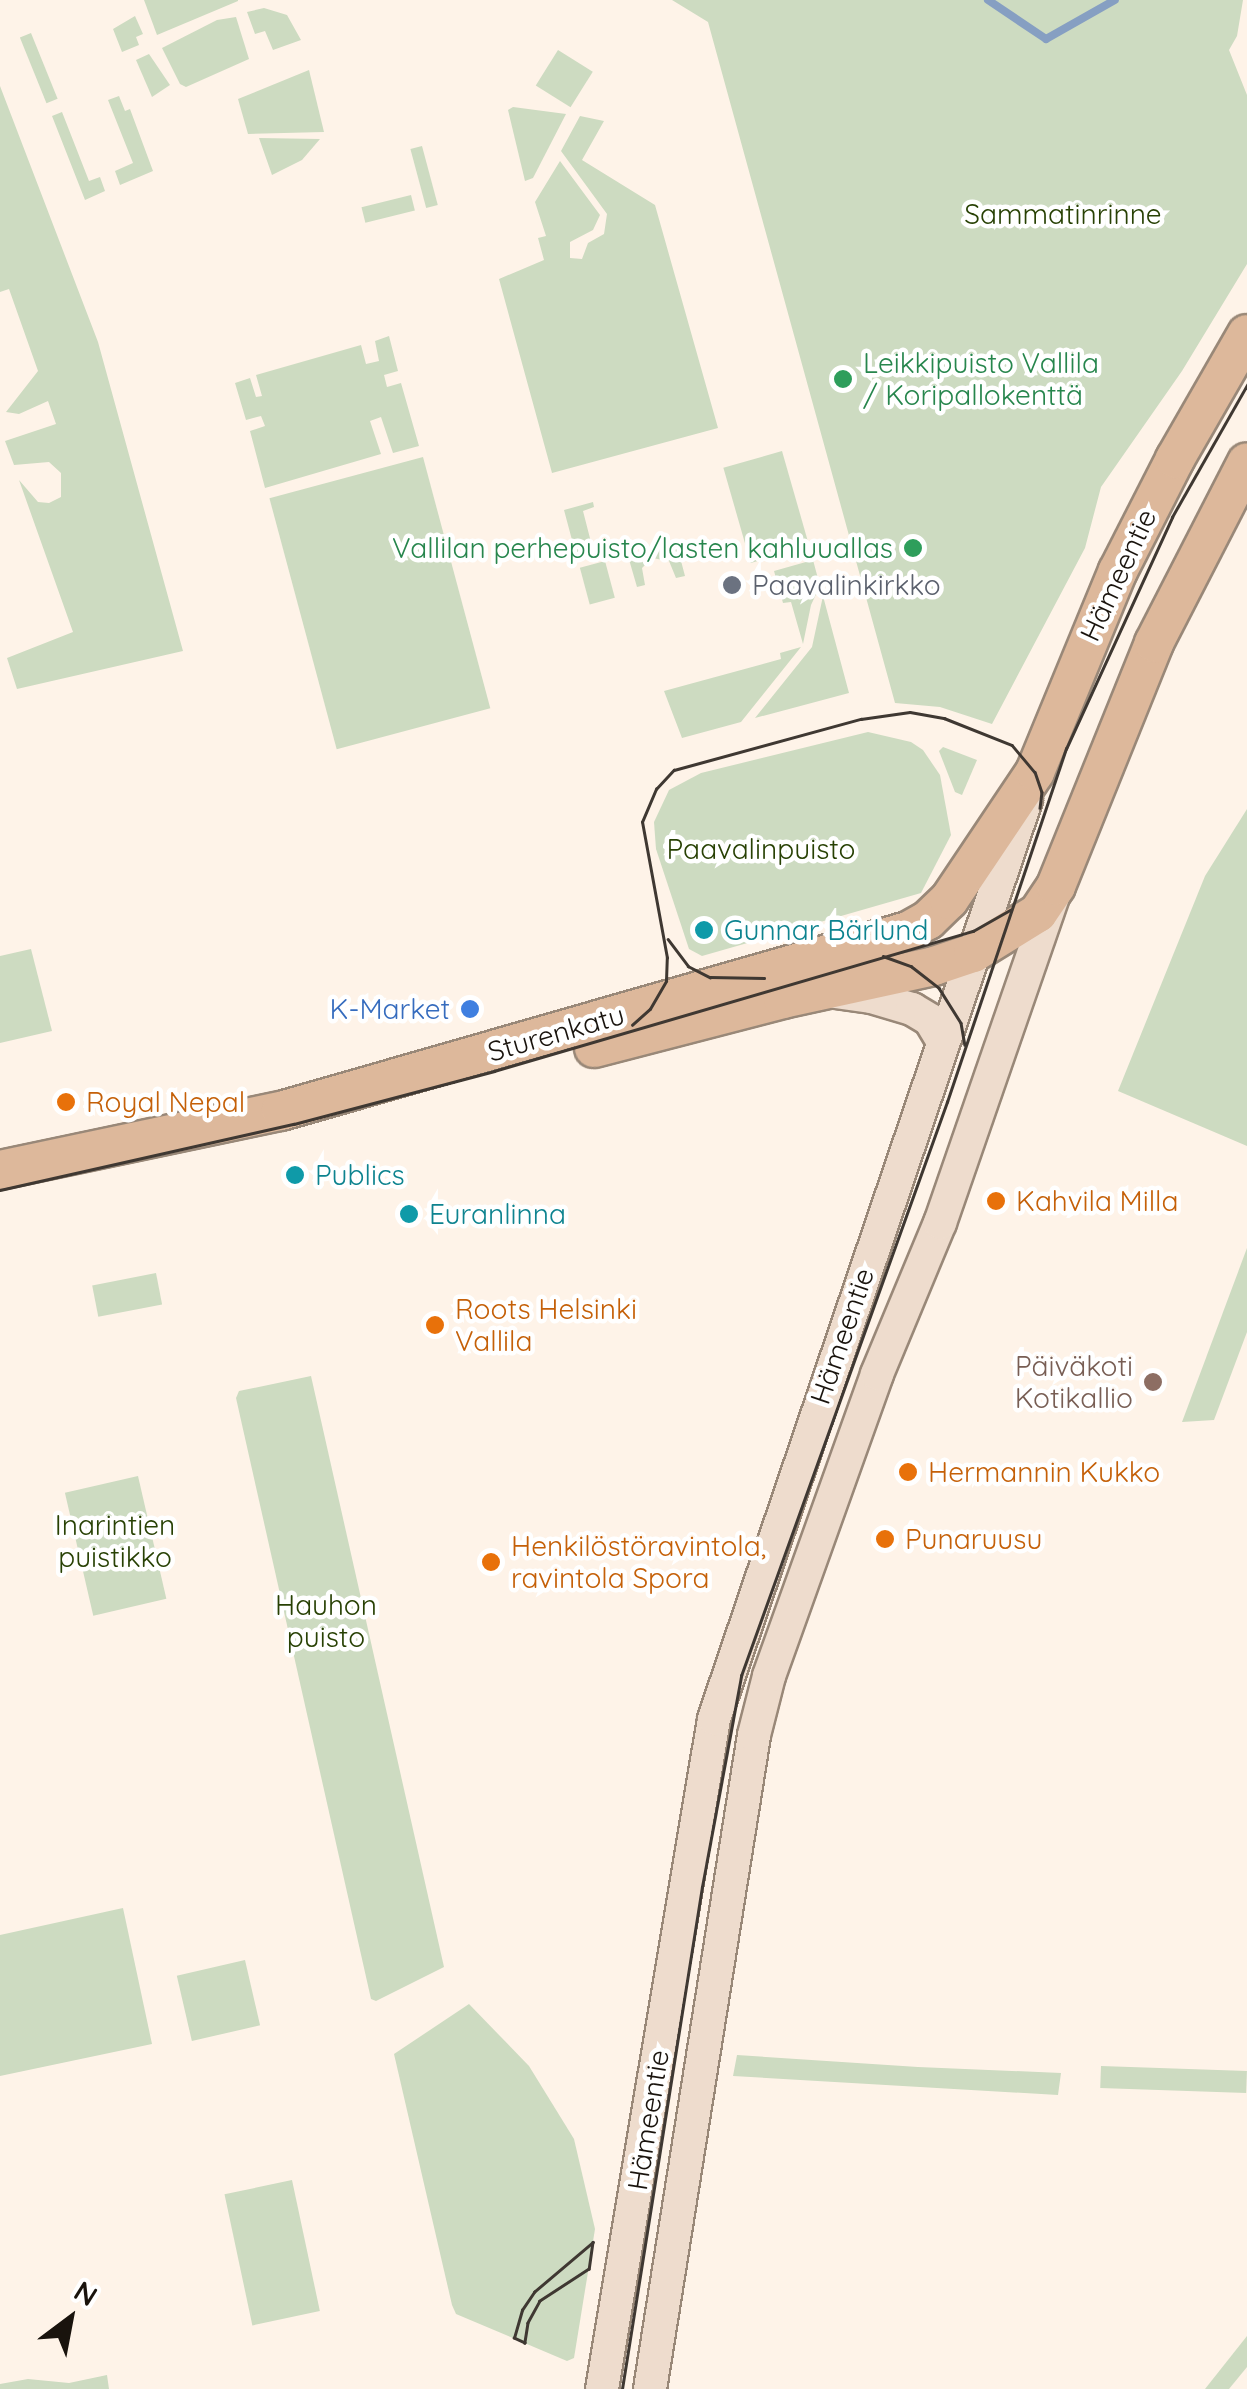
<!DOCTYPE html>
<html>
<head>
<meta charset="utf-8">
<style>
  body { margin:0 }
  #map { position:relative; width:1247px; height:2389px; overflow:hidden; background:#fef3e8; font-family:Quicksand,sans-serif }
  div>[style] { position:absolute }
  .green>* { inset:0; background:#cddbc1; transform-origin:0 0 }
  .stream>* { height:8px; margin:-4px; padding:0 4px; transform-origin:4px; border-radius:4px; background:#869fc2 }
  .roads { filter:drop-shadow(2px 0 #998878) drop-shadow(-2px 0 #998878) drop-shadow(0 2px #998878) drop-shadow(0 -2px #998878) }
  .secondary>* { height:32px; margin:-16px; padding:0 16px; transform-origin:16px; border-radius:16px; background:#eedccd }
  .primary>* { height:38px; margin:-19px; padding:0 19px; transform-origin:19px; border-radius:19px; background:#ddb89b }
  .tram>* { height:2.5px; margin:-1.25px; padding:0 1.25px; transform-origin:1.25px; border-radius:1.25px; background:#3f3832 }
  .dots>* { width:28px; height:28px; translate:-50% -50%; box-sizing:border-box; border:5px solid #fff; border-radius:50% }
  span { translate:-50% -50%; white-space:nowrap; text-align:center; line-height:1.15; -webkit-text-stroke:9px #fff; paint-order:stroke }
  .park-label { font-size:28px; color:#284104 }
  .leisure-label { font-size:28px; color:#27864d }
  .left { translate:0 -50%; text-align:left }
  .right { translate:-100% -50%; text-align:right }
  .street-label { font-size:28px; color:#19130d }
  .worship-label { font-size:28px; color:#5b616d }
  .culture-label { font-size:28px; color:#0d838f }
  .shop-label { font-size:28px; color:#366cbe }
  .food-label { font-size:28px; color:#c56008 }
  .education-label { font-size:28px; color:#785e54 }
  .north { position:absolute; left:20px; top:2269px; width:100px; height:100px; -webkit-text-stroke:8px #fff; paint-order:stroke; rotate:32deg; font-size:28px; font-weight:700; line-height:40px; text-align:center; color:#19130d }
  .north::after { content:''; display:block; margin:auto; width:35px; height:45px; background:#19130d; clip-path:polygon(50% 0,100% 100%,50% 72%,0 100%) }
</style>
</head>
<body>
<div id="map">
  <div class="green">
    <i style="clip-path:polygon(144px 0,238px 0,238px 1px,157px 35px)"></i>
    <i style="clip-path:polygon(672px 0,1243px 0,1237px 36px,1229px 50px,1247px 95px,1247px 264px,1182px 371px,1101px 487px,1085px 548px,992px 724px,940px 707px,895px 703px,708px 22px)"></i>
    <i style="clip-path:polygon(264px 8px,287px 15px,301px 40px,273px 50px,265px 31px,255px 34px,247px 12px)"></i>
    <i style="clip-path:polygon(135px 16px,143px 34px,136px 37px,139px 45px,122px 52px,113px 29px)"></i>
    <i style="clip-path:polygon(236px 17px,249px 59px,186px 87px,180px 84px,162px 48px,217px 20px)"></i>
    <i style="left:31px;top:33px;width:71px;height:12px;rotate:68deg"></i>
    <i style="left:558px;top:50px;width:41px;height:42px;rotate:32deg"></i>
    <i style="clip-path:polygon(149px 54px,170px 85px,152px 97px,136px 60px)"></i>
    <i style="clip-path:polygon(309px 70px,324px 132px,248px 134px,238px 99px)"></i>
    <i style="clip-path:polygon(0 86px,98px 342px,183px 651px,17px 689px,7px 658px,73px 632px,19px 480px,38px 502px,49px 503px,61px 497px,61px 473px,49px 462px,14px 465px,5px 441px,56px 424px,48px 401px,19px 414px,6px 412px,38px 371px,9px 289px,0 292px)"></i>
    <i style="clip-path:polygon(119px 96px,125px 111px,130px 109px,153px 171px,120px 185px,115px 171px,133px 163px,108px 100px)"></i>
    <i style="clip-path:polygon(513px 107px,566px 114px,533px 178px,525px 181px,508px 110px)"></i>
    <i style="clip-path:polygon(62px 112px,89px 181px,100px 177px,105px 191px,85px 200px,52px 116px)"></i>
    <i style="clip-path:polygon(580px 116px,604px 121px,582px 160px,655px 205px,718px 428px,552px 473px,499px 279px,544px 260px,538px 238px,546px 236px,535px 202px,560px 161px,600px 215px,593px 230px,570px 242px,570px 258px,582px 259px,588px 243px,604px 234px,607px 214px,561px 151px)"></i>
    <i style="clip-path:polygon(259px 138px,320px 139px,302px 160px,272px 175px)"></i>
    <i style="left:422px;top:146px;width:61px;height:12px;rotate:75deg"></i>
    <i style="left:411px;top:195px;width:16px;height:51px;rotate:76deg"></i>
    <i style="clip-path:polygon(389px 336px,398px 371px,384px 375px,387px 387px,401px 383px,419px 446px,393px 453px,381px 417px,370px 421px,381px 454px,265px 488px,250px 431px,265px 426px,261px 416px,246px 420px,235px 383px,250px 378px,256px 397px,262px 396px,256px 375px,361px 345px,366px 364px,379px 361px,375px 341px)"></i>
    <i style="left:782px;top:451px;width:99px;height:61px;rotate:74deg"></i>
    <i style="left:423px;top:457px;width:260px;height:159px;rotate:75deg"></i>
    <i style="clip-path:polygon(593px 502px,594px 507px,583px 511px,593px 550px,576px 555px,564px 510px)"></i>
    <i style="clip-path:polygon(676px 542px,685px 576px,676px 578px,669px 561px,652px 558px,642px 568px,645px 585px,637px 587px,628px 556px)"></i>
    <i style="clip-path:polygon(813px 560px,820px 586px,811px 605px,803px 644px,791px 602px,783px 603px,774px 571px)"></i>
    <i style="left:605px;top:561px;width:38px;height:26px;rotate:75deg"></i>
    <i style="clip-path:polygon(823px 596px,849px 693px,755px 718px,812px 647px)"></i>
    <i style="clip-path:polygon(801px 647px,741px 722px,682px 738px,664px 691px,781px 659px,780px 653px)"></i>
    <i style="clip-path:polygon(868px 732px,911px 742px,923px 750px,940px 775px,951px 835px,921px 893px,702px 956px,689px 949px,656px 849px,654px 822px,669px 790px,701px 773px)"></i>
    <i style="clip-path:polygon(943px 747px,977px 760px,962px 795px,955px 792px,939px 751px)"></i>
    <i style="clip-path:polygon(1247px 809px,1247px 1146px,1118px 1091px,1205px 876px)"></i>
    <i style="clip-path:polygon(31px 949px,52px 1031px,0 1043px,0 956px)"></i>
    <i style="clip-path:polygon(1247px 1248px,1247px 1332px,1214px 1420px,1182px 1422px)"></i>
    <i style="left:156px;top:1273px;width:32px;height:65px;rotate:79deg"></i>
    <i style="clip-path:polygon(311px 1376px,444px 1967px,376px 2001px,371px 1999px,236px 1398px,239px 1391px)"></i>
    <i style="left:138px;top:1476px;width:126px;height:75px;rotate:77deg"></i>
    <i style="clip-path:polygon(123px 1908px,152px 2044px,0 2076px,0 1935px)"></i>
    <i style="left:245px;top:1960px;width:67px;height:70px;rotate:77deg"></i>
    <i style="clip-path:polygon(469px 2004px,529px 2066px,574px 2139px,595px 2229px,574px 2358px,567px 2361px,456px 2314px,452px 2305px,394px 2054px)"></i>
    <i style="clip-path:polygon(737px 2055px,918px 2067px,1061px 2073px,1058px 2095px,733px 2076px)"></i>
    <i style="left:1101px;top:2066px;width:146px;height:22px;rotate:2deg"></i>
    <i style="left:292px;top:2180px;width:134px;height:69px;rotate:78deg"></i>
    <i style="clip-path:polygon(1247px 2336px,1247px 2367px,1229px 2389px,1205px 2389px)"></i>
    <i style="clip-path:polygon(107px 2375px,109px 2389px,0 2389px,0 2384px,28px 2379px,69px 2383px)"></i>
  </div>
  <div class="stream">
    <i style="left:988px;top:0;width:70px;rotate:33.9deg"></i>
    <i style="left:1046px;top:39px;width:79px;rotate:-29.5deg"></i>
  </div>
  <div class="roads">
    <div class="secondary">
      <i style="left:835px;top:992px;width:36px;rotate:8deg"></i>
      <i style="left:871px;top:997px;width:43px;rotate:16.3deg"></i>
      <i style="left:912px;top:1009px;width:21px;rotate:31deg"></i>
      <i style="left:930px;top:1020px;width:26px;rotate:59deg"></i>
      <i style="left:602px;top:2389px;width:679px;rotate:-80.51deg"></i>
      <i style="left:714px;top:1719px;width:971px;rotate:-71.25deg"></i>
      <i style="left:650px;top:2389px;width:662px;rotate:-80.96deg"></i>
      <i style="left:754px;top:1735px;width:61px;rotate:-75.7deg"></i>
      <i style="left:769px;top:1676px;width:321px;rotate:-70.3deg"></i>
      <i style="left:877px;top:1374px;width:164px;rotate:-67.4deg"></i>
      <i style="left:940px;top:1223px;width:348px;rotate:-70.9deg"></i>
    </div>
    <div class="primary">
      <i style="left:594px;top:1048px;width:195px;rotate:-14.5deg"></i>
      <i style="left:783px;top:999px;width:155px;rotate:-12.3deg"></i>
      <i style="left:934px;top:966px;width:41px;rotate:-18.4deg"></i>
      <i style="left:973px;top:953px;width:76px;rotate:-31.6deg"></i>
      <i style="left:1038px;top:913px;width:32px;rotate:-56deg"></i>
      <i style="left:1056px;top:886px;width:262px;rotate:-68deg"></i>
      <i style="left:1154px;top:643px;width:203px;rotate:-62.8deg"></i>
      <i style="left:0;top:1170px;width:287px;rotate:-11.9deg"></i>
      <i style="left:281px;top:1111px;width:652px;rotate:-16.02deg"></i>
      <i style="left:908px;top:931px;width:23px;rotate:-29deg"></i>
      <i style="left:928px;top:920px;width:29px;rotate:-44deg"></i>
      <i style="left:949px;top:900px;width:154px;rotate:-56.1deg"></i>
      <i style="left:1035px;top:772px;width:217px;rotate:-67.6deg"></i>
      <i style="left:1118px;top:571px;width:126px;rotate:-63deg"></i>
      <i style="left:1175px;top:459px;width:144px;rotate:-60.1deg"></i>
    </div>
  </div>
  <div class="tram">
    <i style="left:668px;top:939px;width:34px;rotate:53deg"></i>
    <i style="left:688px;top:966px;width:25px;rotate:27deg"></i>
    <i style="left:710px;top:977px;width:54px;rotate:1.1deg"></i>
    <i style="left:883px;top:956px;width:30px;rotate:20deg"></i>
    <i style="left:911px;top:966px;width:36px;rotate:38deg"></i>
    <i style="left:939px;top:988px;width:41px;rotate:57.8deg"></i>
    <i style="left:961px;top:1023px;width:22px;rotate:80deg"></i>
    <i style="left:632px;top:1025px;width:24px;rotate:-42deg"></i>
    <i style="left:650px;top:1009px;width:32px;rotate:-60deg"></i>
    <i style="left:666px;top:981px;width:23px;rotate:-88deg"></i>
    <i style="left:667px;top:958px;width:138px;rotate:-100.4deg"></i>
    <i style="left:642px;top:822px;width:36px;rotate:-67deg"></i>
    <i style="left:656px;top:789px;width:26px;rotate:-47deg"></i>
    <i style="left:674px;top:770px;width:194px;rotate:-15.3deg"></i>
    <i style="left:861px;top:719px;width:49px;rotate:-8.1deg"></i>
    <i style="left:910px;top:712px;width:35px;rotate:10deg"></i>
    <i style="left:944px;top:718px;width:73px;rotate:21.7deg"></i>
    <i style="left:1012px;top:745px;width:35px;rotate:50deg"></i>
    <i style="left:1035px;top:772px;width:21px;rotate:71deg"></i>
    <i style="left:1042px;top:792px;width:16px;rotate:97deg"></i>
    <i style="left:0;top:1190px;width:301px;rotate:-12.7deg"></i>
    <i style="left:294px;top:1124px;width:207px;rotate:-14.8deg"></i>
    <i style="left:494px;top:1071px;width:499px;rotate:-16.3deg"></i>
    <i style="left:973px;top:931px;width:43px;rotate:-29.6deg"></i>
    <i style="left:593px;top:2242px;width:27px;rotate:98deg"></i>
    <i style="left:589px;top:2269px;width:59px;rotate:146.9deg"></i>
    <i style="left:540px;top:2301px;width:25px;rotate:119deg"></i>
    <i style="left:528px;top:2323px;width:20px;rotate:99deg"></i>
    <i style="left:525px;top:2343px;width:12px;rotate:-156deg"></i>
    <i style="left:514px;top:2338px;width:29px;rotate:-74deg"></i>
    <i style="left:522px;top:2310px;width:22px;rotate:-56deg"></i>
    <i style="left:534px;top:2292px;width:77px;rotate:-40.3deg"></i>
    <i style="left:622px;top:2389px;width:508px;rotate:-80.95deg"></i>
    <i style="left:702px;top:1887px;width:215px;rotate:-79.5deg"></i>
    <i style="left:741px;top:1676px;width:610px;rotate:-70.26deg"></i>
    <i style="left:947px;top:1102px;width:373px;rotate:-71.4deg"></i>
    <i style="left:1066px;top:749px;width:255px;rotate:-65.4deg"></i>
    <i style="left:1172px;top:517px;width:152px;rotate:-60.4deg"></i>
  </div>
  <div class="dots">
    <i style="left:843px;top:379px;background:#2e9e5b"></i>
    <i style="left:913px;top:548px;background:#2e9e5b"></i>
    <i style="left:732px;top:585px;background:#6b7280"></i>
    <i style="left:704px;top:930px;background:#0f9aa8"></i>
    <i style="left:470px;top:1009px;background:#3f7fe0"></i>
    <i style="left:66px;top:1102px;background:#e8710a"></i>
    <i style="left:295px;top:1175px;background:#0f9aa8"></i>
    <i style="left:996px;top:1201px;background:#e8710a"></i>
    <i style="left:409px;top:1214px;background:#0f9aa8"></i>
    <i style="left:435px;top:1325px;background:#e8710a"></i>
    <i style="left:1153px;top:1382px;background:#8d6e63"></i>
    <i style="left:908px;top:1472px;background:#e8710a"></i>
    <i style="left:885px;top:1539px;background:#e8710a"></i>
    <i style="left:491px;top:1562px;background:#e8710a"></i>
  </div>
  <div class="park-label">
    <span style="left:1063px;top:214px">Sammatinrinne</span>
    <span style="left:761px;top:849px">Paavalinpuisto</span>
    <span style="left:115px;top:1541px">Inarintien<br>puistikko</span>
    <span style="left:326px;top:1621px">Hauhon<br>puisto</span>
  </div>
  <div class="leisure-label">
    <span class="left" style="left:863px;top:379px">Leikkipuisto Vallila<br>/ Koripallokenttä</span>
    <span class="right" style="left:893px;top:548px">Vallilan perhepuisto/lasten kahluuallas</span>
  </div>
  <div class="street-label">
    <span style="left:1118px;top:575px;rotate:-65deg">Hämeentie</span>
    <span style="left:556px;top:1033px;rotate:-16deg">Sturenkatu</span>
    <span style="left:842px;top:1336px;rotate:-71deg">Hämeentie</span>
    <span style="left:648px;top:2120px;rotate:-81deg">Hämeentie</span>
  </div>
  <div class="worship-label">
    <span class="left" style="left:752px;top:585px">Paavalinkirkko</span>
  </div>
  <div class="culture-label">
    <span class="left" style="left:724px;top:930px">Gunnar Bärlund</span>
    <span class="left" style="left:315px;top:1175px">Publics</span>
    <span class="left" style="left:429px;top:1214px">Euranlinna</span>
  </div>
  <div class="shop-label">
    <span class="right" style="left:450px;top:1009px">K-Market</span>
  </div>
  <div class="food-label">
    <span class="left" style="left:86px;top:1102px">Royal Nepal</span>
    <span class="left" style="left:1016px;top:1201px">Kahvila Milla</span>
    <span class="left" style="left:455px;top:1325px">Roots Helsinki<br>Vallila</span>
    <span class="left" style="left:928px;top:1472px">Hermannin Kukko</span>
    <span class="left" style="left:905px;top:1539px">Punaruusu</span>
    <span class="left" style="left:511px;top:1562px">Henkilöstöravintola,<br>ravintola Spora</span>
  </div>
  <div class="education-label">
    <span class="right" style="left:1133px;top:1382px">Päiväkoti<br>Kotikallio</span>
  </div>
  <div class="north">N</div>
</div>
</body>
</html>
